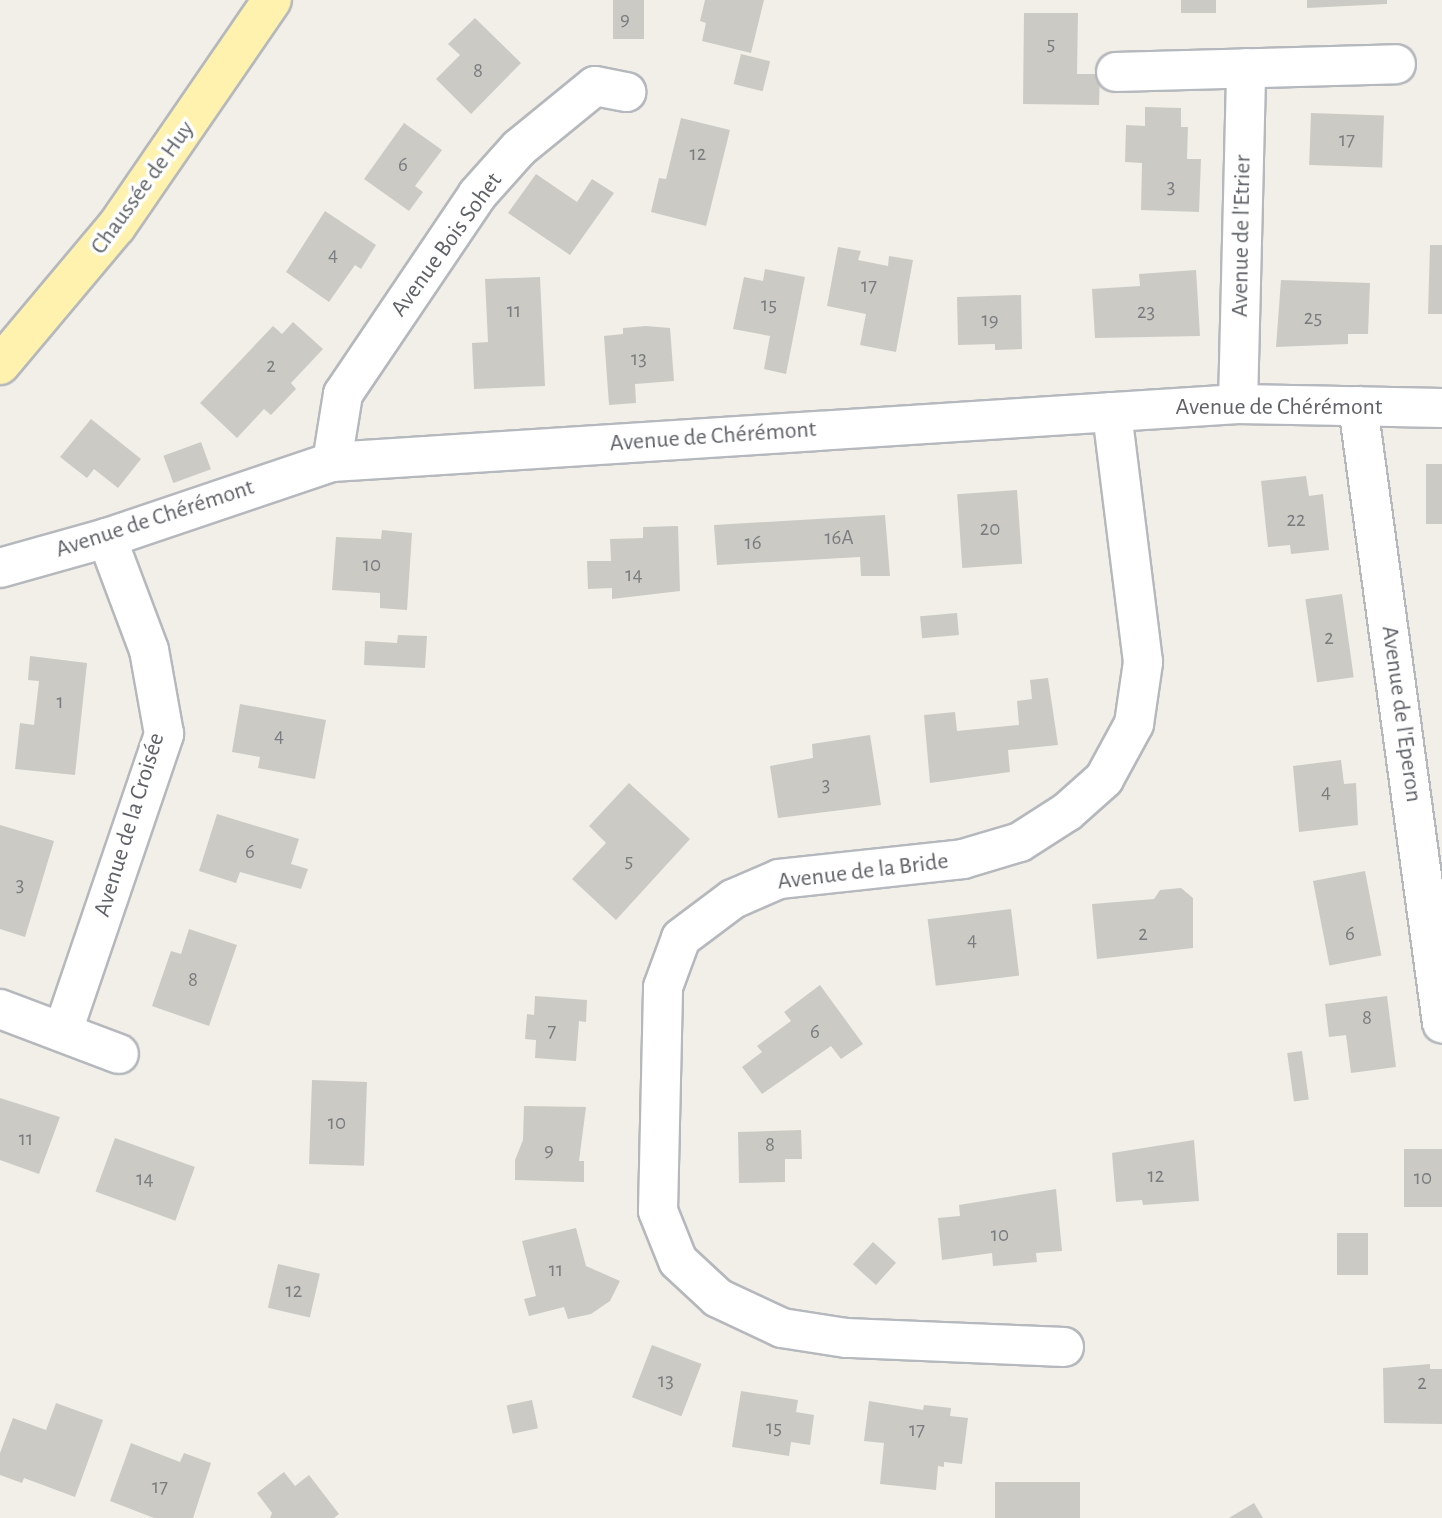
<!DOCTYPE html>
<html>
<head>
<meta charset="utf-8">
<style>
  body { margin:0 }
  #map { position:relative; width:1442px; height:1518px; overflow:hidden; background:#f1efe8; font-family:"Alegreya Sans",sans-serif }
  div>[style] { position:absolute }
  .building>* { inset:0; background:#cccac5; transform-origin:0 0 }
  .roads { filter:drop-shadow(2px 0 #b5b8bc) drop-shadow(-2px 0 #b5b8bc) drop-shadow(0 2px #b5b8bc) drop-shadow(0 -2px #b5b8bc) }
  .minor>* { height:38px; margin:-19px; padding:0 19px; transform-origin:19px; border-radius:19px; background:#fff }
  .major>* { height:38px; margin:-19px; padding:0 19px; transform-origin:19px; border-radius:19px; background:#fff2af }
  span { translate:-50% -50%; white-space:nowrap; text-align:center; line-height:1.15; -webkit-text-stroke:7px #fff; paint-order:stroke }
  .number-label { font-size:21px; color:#7a7d7f }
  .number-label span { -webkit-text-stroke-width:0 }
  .street-label { font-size:24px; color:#5f6368 }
</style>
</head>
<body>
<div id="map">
  <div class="building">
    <i style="left:613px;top:0;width:31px;height:39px"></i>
    <i style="clip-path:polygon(705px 0,764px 0,751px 53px,702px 41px,706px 23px,700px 21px)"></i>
    <i style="left:1181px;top:0;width:35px;height:13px"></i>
    <i style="clip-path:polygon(1307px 0,1387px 0,1387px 4px,1307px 8px)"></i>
    <i style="clip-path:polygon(1024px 13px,1078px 13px,1077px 74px,1100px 74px,1099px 105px,1023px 104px)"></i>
    <i style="clip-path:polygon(475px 18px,521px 63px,471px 114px,436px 79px,460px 55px,448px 44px)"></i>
    <i style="left:741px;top:54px;width:30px;height:31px;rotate:14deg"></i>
    <i style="clip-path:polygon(1145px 107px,1181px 108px,1181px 127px,1188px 127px,1187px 159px,1201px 159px,1199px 212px,1141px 210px,1142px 163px,1125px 162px,1126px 125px,1145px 126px)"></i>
    <i style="left:1311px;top:113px;width:73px;height:52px;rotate:2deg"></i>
    <i style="clip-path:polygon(681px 118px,730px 130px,706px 226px,651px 212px,659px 178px,666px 179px)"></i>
    <i style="clip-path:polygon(404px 123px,442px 150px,415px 186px,423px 192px,409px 211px,364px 179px)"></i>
    <i style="clip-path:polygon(536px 174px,577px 202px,592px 179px,614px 193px,570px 255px,508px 213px)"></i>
    <i style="clip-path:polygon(325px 211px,376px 245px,361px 269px,355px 265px,329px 302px,286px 272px)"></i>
    <i style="clip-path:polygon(1430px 245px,1442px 245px,1442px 314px,1428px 314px)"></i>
    <i style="clip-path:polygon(838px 247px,861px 251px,858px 260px,888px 266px,889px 256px,913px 260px,896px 352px,860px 345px,866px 314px,827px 306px)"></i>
    <i style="clip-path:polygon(765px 269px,805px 277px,786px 374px,764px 369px,770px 336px,733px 329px,744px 277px,763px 281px)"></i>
    <i style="clip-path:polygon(1196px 270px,1200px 336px,1095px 338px,1092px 289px,1140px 286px,1139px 274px)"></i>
    <i style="clip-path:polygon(540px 277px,545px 386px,474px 389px,472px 343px,488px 342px,485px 279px)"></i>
    <i style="clip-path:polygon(1281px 280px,1370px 283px,1368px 334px,1348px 334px,1348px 344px,1276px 347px)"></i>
    <i style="clip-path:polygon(1021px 295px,1022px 349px,995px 350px,995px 344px,958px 345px,957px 297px)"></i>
    <i style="clip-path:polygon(293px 322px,323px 349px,291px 383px,296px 389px,271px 415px,264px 409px,237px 438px,200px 403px,273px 326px,282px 334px)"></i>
    <i style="clip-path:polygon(646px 326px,670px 328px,674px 381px,635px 384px,636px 403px,609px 405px,604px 336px,623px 334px,623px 328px)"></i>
    <i style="clip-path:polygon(91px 419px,141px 459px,118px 488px,94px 469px,87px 478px,60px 457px)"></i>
    <i style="left:201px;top:442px;width:29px;height:40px;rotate:70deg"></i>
    <i style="left:1426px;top:464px;width:16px;height:60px"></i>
    <i style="clip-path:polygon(1306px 476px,1309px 496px,1323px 494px,1329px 550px,1291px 554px,1290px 545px,1268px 547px,1261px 481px)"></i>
    <i style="left:1017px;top:490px;width:74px;height:60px;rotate:86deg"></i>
    <i style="clip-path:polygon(885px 515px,890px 576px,861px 576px,860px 557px,717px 565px,714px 525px)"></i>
    <i style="clip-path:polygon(678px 526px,680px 591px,612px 599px,612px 588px,588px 589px,587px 561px,611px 561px,610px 539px,643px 538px,643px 527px)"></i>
    <i style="clip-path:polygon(382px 530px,412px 533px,407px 610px,380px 608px,380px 593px,332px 590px,336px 537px,381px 539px)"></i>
    <i style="left:1342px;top:594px;width:84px;height:37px;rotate:82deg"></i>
    <i style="left:957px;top:613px;width:22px;height:37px;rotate:85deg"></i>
    <i style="clip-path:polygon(398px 635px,427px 636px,425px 668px,364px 665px,365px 641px,397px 643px)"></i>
    <i style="clip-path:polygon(30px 656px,87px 663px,75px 775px,15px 769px,20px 723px,34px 725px,39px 681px,28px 680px)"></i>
    <i style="clip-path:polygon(1048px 678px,1058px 745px,1008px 750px,1010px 772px,930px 783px,924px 715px,955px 712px,957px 731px,1019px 725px,1017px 701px,1032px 699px,1030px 680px)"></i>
    <i style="clip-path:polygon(240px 704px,326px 720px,315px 779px,258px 768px,260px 757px,232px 752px)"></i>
    <i style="clip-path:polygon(870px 735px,881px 805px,778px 818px,770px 766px,813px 758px,812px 744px)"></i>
    <i style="clip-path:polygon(1341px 760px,1344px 784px,1356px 783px,1358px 825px,1299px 832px,1293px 766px)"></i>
    <i style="clip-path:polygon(629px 783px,690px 839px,616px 920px,572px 879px,606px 843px,589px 826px)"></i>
    <i style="clip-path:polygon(217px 814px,299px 839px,291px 864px,308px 869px,301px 889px,240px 872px,236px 883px,199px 871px)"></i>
    <i style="clip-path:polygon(0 825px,54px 841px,25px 937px,0 929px)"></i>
    <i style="left:1365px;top:871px;width:86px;height:53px;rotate:79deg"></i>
    <i style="clip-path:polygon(1181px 888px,1193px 898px,1193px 948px,1097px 959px,1092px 904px,1154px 899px,1160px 890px)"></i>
    <i style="left:1011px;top:909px;width:67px;height:84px;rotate:83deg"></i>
    <i style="clip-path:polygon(189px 929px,237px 945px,209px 1026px,152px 1006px,171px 951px,181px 954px)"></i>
    <i style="clip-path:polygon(820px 985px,863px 1044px,841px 1059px,831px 1046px,762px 1094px,742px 1067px,762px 1052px,757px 1046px,791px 1021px,784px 1012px)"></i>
    <i style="clip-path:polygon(535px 996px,587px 1000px,586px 1022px,579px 1021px,576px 1061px,535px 1058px,536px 1040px,525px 1039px,527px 1014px,534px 1015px)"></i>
    <i style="clip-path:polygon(1387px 996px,1396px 1067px,1351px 1073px,1346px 1035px,1329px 1037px,1325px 1004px)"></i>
    <i style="left:1302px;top:1051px;width:49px;height:15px;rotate:82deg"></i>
    <i style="left:312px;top:1080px;width:55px;height:84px;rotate:2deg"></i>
    <i style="clip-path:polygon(0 1098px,60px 1117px,39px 1174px,0 1160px)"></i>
    <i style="clip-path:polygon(524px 1106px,586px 1107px,579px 1161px,584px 1161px,584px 1182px,515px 1180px,515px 1160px,523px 1140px)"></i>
    <i style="clip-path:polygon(801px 1130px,802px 1159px,785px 1159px,785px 1182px,739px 1183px,738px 1132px)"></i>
    <i style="left:115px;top:1138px;width:85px;height:57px;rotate:20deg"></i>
    <i style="clip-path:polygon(1194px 1140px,1199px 1201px,1143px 1205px,1142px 1200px,1116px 1202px,1112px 1153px)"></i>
    <i style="left:1404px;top:1149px;width:38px;height:58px"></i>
    <i style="clip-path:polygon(1056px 1189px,1062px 1251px,1036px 1253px,1037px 1262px,993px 1266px,992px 1253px,942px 1260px,938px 1218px,960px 1216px,959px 1205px)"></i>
    <i style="clip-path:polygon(576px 1228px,586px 1266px,620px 1281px,610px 1301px,591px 1314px,568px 1319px,564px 1307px,529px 1316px,524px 1299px,536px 1296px,522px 1241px)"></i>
    <i style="left:1337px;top:1233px;width:31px;height:42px"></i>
    <i style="left:873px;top:1242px;width:31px;height:30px;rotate:42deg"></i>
    <i style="left:278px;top:1264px;width:43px;height:45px;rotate:13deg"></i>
    <i style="left:652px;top:1345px;width:53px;height:56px;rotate:21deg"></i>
    <i style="clip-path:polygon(1430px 1364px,1430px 1369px,1442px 1369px,1442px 1424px,1384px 1423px,1383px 1368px)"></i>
    <i style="clip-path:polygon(741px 1391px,798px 1400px,796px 1412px,814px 1415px,810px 1445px,791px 1442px,789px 1456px,732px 1447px)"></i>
    <i style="left:532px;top:1400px;width:29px;height:26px;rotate:78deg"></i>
    <i style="clip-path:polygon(869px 1401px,923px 1410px,924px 1405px,951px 1408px,950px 1416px,968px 1418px,962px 1464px,944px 1462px,944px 1467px,938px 1466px,936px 1490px,880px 1484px,884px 1443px,864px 1441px)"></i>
    <i style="clip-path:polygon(56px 1403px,103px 1420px,75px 1497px,24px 1478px,22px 1483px,0 1475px,0 1453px,13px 1418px,46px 1430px)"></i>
    <i style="clip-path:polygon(131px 1443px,180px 1462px,184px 1453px,211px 1463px,193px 1518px,154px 1518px,110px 1501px)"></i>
    <i style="clip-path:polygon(284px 1472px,295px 1486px,309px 1475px,339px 1514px,334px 1518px,270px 1518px,272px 1513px,257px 1493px)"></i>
    <i style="left:995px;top:1482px;width:85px;height:36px"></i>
    <i style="clip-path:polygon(1254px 1503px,1263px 1518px,1229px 1518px)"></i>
  </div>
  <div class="roads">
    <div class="minor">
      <i style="left:1116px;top:72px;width:280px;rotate:-1.6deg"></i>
      <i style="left:1238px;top:404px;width:336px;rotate:-88.6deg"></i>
      <i style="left:1358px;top:406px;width:623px;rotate:82.25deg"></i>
      <i style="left:332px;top:462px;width:69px;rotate:-80.8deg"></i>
      <i style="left:343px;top:394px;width:240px;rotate:-56deg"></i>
      <i style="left:477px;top:195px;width:63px;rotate:-48.2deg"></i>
      <i style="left:519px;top:148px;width:98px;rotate:-39.2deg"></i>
      <i style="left:595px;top:86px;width:32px;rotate:11deg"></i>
      <i style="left:0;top:568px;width:111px;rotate:-15.7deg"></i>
      <i style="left:107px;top:538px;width:237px;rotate:-18.7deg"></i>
      <i style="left:332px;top:462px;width:908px;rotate:-3.66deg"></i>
      <i style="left:1238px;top:404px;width:204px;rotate:1.1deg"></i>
      <i style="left:0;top:1009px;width:127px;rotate:20.7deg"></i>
      <i style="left:63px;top:1031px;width:314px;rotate:-71.2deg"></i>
      <i style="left:164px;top:734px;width:85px;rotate:-100.1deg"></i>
      <i style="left:149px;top:650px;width:120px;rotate:-110.6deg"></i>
      <i style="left:1064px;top:1347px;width:218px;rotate:-177.6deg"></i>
      <i style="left:846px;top:1338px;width:65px;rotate:-171.1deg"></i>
      <i style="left:782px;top:1328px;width:71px;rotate:-154.9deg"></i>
      <i style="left:718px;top:1298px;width:54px;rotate:-137.2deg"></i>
      <i style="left:678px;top:1261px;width:54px;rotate:-111.8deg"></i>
      <i style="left:658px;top:1211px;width:224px;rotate:-88.7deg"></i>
      <i style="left:663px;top:987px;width:52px;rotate:-69.8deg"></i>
      <i style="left:681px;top:938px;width:65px;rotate:-36.9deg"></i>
      <i style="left:733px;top:899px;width:50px;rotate:-23.5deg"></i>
      <i style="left:779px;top:879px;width:185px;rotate:-6.2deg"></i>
      <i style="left:963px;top:859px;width:59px;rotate:-16.6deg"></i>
      <i style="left:1020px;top:842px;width:56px;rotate:-32.6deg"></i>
      <i style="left:1067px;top:812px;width:50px;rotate:-41.7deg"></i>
      <i style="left:1104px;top:779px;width:63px;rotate:-61.4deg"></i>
      <i style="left:1134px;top:724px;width:63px;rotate:-81.7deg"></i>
      <i style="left:1143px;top:662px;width:252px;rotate:-97.1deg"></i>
    </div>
    <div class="major">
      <i style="left:0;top:365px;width:180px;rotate:-50deg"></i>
      <i style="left:116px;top:227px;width:275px;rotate:-55.5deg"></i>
    </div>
  </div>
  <div class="number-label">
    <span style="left:625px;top:19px">9</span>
    <span style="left:1051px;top:44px">5</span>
    <span style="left:478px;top:71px">8</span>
    <span style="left:1347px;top:140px">17</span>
    <span style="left:698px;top:154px">12</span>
    <span style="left:403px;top:165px">6</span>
    <span style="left:1171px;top:187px">3</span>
    <span style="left:333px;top:255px">4</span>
    <span style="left:869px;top:286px">17</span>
    <span style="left:769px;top:305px">15</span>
    <span style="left:514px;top:311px">11</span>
    <span style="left:1146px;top:312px">23</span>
    <span style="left:1313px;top:318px">25</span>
    <span style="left:990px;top:320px">19</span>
    <span style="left:639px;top:359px">13</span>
    <span style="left:271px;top:366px">2</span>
    <span style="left:1296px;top:520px">22</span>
    <span style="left:990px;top:529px">20</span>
    <span style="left:839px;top:538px">16A</span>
    <span style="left:753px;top:543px">16</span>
    <span style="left:372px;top:565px">10</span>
    <span style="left:634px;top:575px">14</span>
    <span style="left:1329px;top:638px">2</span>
    <span style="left:60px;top:702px">1</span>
    <span style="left:279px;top:736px">4</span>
    <span style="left:826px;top:785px">3</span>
    <span style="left:1326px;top:792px">4</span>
    <span style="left:250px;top:852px">6</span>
    <span style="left:629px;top:861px">5</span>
    <span style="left:20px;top:885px">3</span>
    <span style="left:1143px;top:934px">2</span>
    <span style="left:1350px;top:934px">6</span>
    <span style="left:972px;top:940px">4</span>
    <span style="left:193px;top:980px">8</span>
    <span style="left:1367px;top:1018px">8</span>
    <span style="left:552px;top:1031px">7</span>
    <span style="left:815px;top:1032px">6</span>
    <span style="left:337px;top:1123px">10</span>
    <span style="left:26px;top:1139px">11</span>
    <span style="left:770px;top:1145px">8</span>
    <span style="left:549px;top:1150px">9</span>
    <span style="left:1156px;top:1176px">12</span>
    <span style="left:1423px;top:1178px">10</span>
    <span style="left:145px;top:1179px">14</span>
    <span style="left:1000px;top:1235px">10</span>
    <span style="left:556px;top:1270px">11</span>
    <span style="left:294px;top:1291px">12</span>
    <span style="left:666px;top:1381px">13</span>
    <span style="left:1422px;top:1383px">2</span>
    <span style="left:774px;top:1428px">15</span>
    <span style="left:917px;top:1430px">17</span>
    <span style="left:160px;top:1487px">17</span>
  </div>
  <div class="street-label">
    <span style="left:143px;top:188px;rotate:-54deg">Chaussée de Huy</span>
    <span style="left:1242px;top:236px;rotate:-89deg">Avenue de l'Etrier</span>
    <span style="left:447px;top:245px;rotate:-54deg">Avenue Bois Sohet</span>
    <span style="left:1279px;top:408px">Avenue de Chérémont</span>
    <span style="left:713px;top:437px;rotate:-4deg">Avenue de Chérémont</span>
    <span style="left:155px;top:519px;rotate:-18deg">Avenue de Chérémont</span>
    <span style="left:1401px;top:714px;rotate:82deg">Avenue de l'Eperon</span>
    <span style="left:130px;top:825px;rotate:-73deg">Avenue de la Croisée</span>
    <span style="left:863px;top:872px;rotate:-7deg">Avenue de la Bride</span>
  </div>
</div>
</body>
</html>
